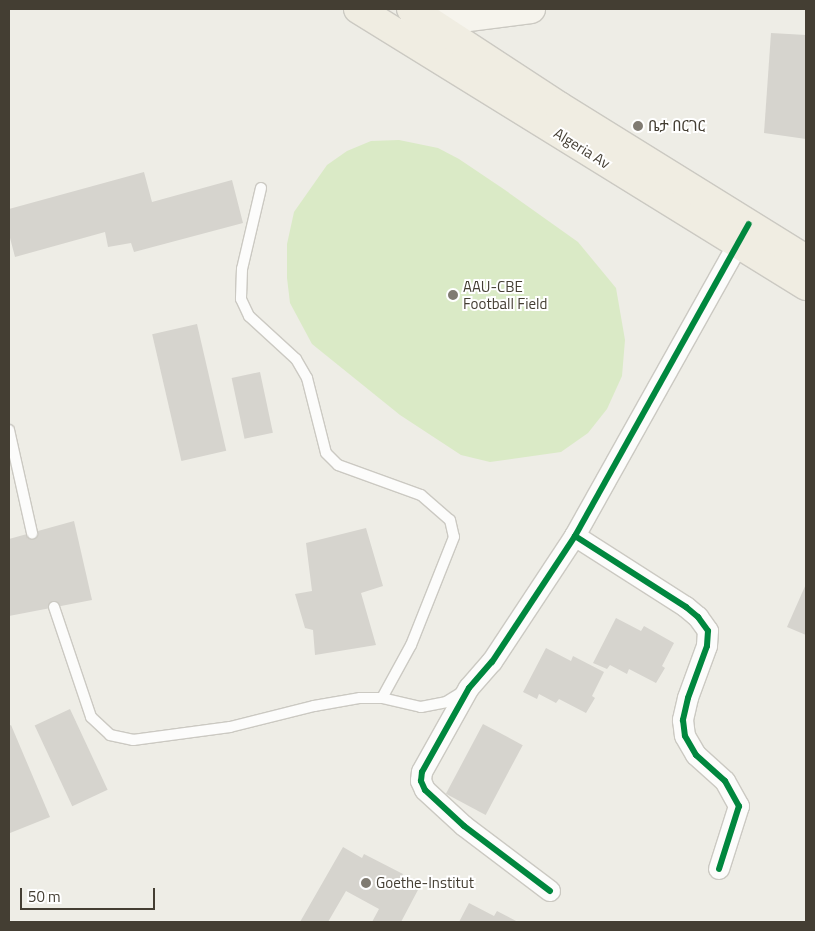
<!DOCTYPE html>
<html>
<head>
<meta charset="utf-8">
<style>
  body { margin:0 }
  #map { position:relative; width:815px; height:931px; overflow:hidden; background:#eeede6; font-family:"Titillium Web","Noto Sans Ethiopic",sans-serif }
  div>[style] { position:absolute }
  .green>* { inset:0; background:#daeac6 }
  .building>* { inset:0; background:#d6d4ce; transform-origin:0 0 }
  .roads { filter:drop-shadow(1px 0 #cbc9c2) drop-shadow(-1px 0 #cbc9c2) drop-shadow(0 1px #cbc9c2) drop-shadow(0 -1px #cbc9c2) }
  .lane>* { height:10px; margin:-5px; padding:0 5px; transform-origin:5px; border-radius:5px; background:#fcfcfb }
  .street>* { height:20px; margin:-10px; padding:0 10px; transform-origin:10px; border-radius:10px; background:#fcfcfb }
  .secondary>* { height:28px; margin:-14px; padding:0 14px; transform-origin:14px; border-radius:14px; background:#f6f4ed }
  .primary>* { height:28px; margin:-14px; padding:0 14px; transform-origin:14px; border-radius:14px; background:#f0ede2 }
  .cycleway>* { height:6px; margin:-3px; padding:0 3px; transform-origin:3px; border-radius:3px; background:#00873e }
  .dots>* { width:14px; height:14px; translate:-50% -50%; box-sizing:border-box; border:2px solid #fff; border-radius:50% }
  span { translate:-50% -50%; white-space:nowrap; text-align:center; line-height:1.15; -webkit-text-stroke:4px #fff; paint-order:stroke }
  .poi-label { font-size:15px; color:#443e33 }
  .left { translate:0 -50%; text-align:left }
  .street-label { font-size:15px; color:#443e33 }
  .frame { position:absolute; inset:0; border:10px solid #443e33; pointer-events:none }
  .scale { position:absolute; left:20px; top:888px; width:135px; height:22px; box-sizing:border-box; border:2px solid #443e33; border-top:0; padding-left:6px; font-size:15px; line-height:18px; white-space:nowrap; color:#443e33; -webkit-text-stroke:4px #fff; paint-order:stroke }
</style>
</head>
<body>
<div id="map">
  <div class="green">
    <i style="clip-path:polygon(399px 140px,438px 148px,459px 159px,505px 190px,578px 242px,616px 288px,625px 340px,622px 376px,607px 409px,588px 433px,561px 452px,490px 462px,461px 455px,400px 415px,312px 344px,290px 303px,287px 278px,287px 244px,294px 212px,327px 165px,347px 151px,371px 141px)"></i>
  </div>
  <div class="building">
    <i style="clip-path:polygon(771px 33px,806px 35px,806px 139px,764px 133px)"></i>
    <i style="clip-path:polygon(144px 172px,152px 202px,232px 180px,243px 223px,134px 252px,131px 243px,108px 247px,105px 232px,15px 257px,9px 234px,9px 209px)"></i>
    <i style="left:197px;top:324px;width:130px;height:46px;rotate:77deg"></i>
    <i style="left:260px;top:372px;width:62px;height:29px;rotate:78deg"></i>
    <i style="clip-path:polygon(74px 521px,92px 600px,9px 616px,9px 539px)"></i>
    <i style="clip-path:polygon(366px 528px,383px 586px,361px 593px,376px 645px,315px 655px,313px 630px,305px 628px,295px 594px,312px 591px,306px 543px)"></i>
    <i style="clip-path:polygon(806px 584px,806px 635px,787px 627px)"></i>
    <i style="clip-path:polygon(616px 618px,641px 631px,644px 626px,674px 643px,662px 666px,665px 668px,656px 683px,629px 669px,627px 674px,610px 665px,607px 669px,593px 663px)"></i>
    <i style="clip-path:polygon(546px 648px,571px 661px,573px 656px,604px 672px,592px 696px,595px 698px,586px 713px,559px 699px,556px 703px,539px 694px,537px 699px,523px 692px)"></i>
    <i style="left:70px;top:709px;width:89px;height:39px;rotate:65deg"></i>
    <i style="left:483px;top:724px;width:45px;height:79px;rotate:28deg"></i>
    <i style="clip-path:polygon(11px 725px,50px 817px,10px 833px,9px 726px)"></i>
    <i style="clip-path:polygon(343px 847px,362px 858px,364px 854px,403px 874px,401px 878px,419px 888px,401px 922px,372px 922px,379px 909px,346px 891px,328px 922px,300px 922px)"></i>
    <i style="clip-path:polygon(469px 903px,494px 916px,497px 911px,518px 922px,459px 922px)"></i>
  </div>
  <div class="roads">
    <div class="lane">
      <i style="left:261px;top:188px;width:83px;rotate:103.2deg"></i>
      <i style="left:242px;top:269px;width:30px;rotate:92deg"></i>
      <i style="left:241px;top:299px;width:19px;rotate:65deg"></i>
      <i style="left:249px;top:316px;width:64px;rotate:42.5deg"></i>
      <i style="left:296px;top:359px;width:22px;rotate:60deg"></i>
      <i style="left:307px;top:378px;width:77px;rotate:75.8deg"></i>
      <i style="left:326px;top:453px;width:17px;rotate:45deg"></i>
      <i style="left:338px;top:465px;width:88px;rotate:19.9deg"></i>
      <i style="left:421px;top:495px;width:38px;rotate:41deg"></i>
      <i style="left:450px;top:520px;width:17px;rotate:77deg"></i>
      <i style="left:454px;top:537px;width:116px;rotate:111.7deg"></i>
      <i style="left:411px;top:645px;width:60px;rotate:118.7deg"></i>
      <i style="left:9px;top:430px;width:106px;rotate:77.4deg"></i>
      <i style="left:54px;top:607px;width:116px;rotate:71.4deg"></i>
      <i style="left:91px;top:717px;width:26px;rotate:43deg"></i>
      <i style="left:110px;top:735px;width:24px;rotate:12deg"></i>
      <i style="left:133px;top:740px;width:98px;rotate:-7.6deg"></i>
      <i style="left:230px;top:727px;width:87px;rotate:-14deg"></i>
      <i style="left:314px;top:706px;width:47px;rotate:-9.9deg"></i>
      <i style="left:360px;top:698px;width:22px"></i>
      <i style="left:382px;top:698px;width:40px;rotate:13deg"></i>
      <i style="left:421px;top:707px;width:25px;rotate:-11deg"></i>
      <i style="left:446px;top:702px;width:19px;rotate:-32deg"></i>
    </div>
    <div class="street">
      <i style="left:575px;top:536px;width:132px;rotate:32.6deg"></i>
      <i style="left:686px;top:607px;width:16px;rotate:40deg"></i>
      <i style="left:698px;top:617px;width:17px;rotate:54deg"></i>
      <i style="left:708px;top:631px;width:15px;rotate:94deg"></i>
      <i style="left:707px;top:646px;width:55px;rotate:110.1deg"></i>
      <i style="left:688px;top:698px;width:23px;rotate:103deg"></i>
      <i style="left:683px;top:720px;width:16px;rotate:83deg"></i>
      <i style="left:685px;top:736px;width:22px;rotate:60deg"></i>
      <i style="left:696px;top:755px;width:39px;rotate:42deg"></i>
      <i style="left:725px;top:781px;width:29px;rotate:61deg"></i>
      <i style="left:739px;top:806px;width:66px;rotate:107.6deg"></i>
      <i style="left:550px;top:891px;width:108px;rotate:-142.9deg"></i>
      <i style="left:464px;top:826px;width:53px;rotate:-137.3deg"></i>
      <i style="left:425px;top:790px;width:10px;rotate:-114deg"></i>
      <i style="left:421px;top:781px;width:9px;rotate:-84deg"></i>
      <i style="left:422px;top:772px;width:96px;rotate:-60.8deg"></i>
      <i style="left:469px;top:688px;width:35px;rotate:-49deg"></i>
      <i style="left:492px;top:662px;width:151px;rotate:-56.6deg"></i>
      <i style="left:575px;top:536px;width:347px;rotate:-60.8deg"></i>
    </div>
    <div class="secondary">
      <i style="left:414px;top:24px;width:118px;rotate:-7.3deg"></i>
    </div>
    <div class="primary">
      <i style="left:358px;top:9px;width:527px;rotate:31.73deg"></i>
      <i style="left:411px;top:9px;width:177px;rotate:33.2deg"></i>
      <i style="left:559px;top:106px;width:291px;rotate:31.8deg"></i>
    </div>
  </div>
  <div class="cycleway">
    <i style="left:575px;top:536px;width:132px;rotate:32.6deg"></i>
    <i style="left:686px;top:607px;width:16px;rotate:40deg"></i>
    <i style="left:698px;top:617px;width:17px;rotate:54deg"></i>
    <i style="left:708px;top:631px;width:15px;rotate:94deg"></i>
    <i style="left:707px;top:646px;width:55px;rotate:110.1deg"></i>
    <i style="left:688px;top:698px;width:23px;rotate:103deg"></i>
    <i style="left:683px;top:720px;width:16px;rotate:83deg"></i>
    <i style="left:685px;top:736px;width:22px;rotate:60deg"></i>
    <i style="left:696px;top:755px;width:39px;rotate:42deg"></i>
    <i style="left:725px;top:781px;width:29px;rotate:61deg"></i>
    <i style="left:739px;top:806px;width:66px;rotate:107.6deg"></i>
    <i style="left:550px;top:891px;width:108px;rotate:-142.9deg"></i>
    <i style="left:464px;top:826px;width:53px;rotate:-137.3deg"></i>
    <i style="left:425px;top:790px;width:10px;rotate:-114deg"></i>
    <i style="left:421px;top:781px;width:9px;rotate:-84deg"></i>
    <i style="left:422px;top:772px;width:96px;rotate:-60.8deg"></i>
    <i style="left:469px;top:688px;width:35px;rotate:-49deg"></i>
    <i style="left:492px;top:662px;width:151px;rotate:-56.6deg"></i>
    <i style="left:575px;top:536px;width:357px;rotate:-60.9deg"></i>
  </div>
  <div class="dots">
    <i style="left:638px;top:126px;background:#807b72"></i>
    <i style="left:453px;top:295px;background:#807b72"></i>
    <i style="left:366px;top:883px;background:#807b72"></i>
  </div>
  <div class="poi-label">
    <span class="left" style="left:648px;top:126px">ቤታ በርገር</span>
    <span class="left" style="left:463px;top:295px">AAU-CBE<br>Football Field</span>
    <span class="left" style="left:376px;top:883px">Goethe-Institut</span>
  </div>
  <div class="street-label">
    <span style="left:582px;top:148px;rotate:32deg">Algeria Av</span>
  </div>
  <div class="frame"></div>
  <div class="scale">50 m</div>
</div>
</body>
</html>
